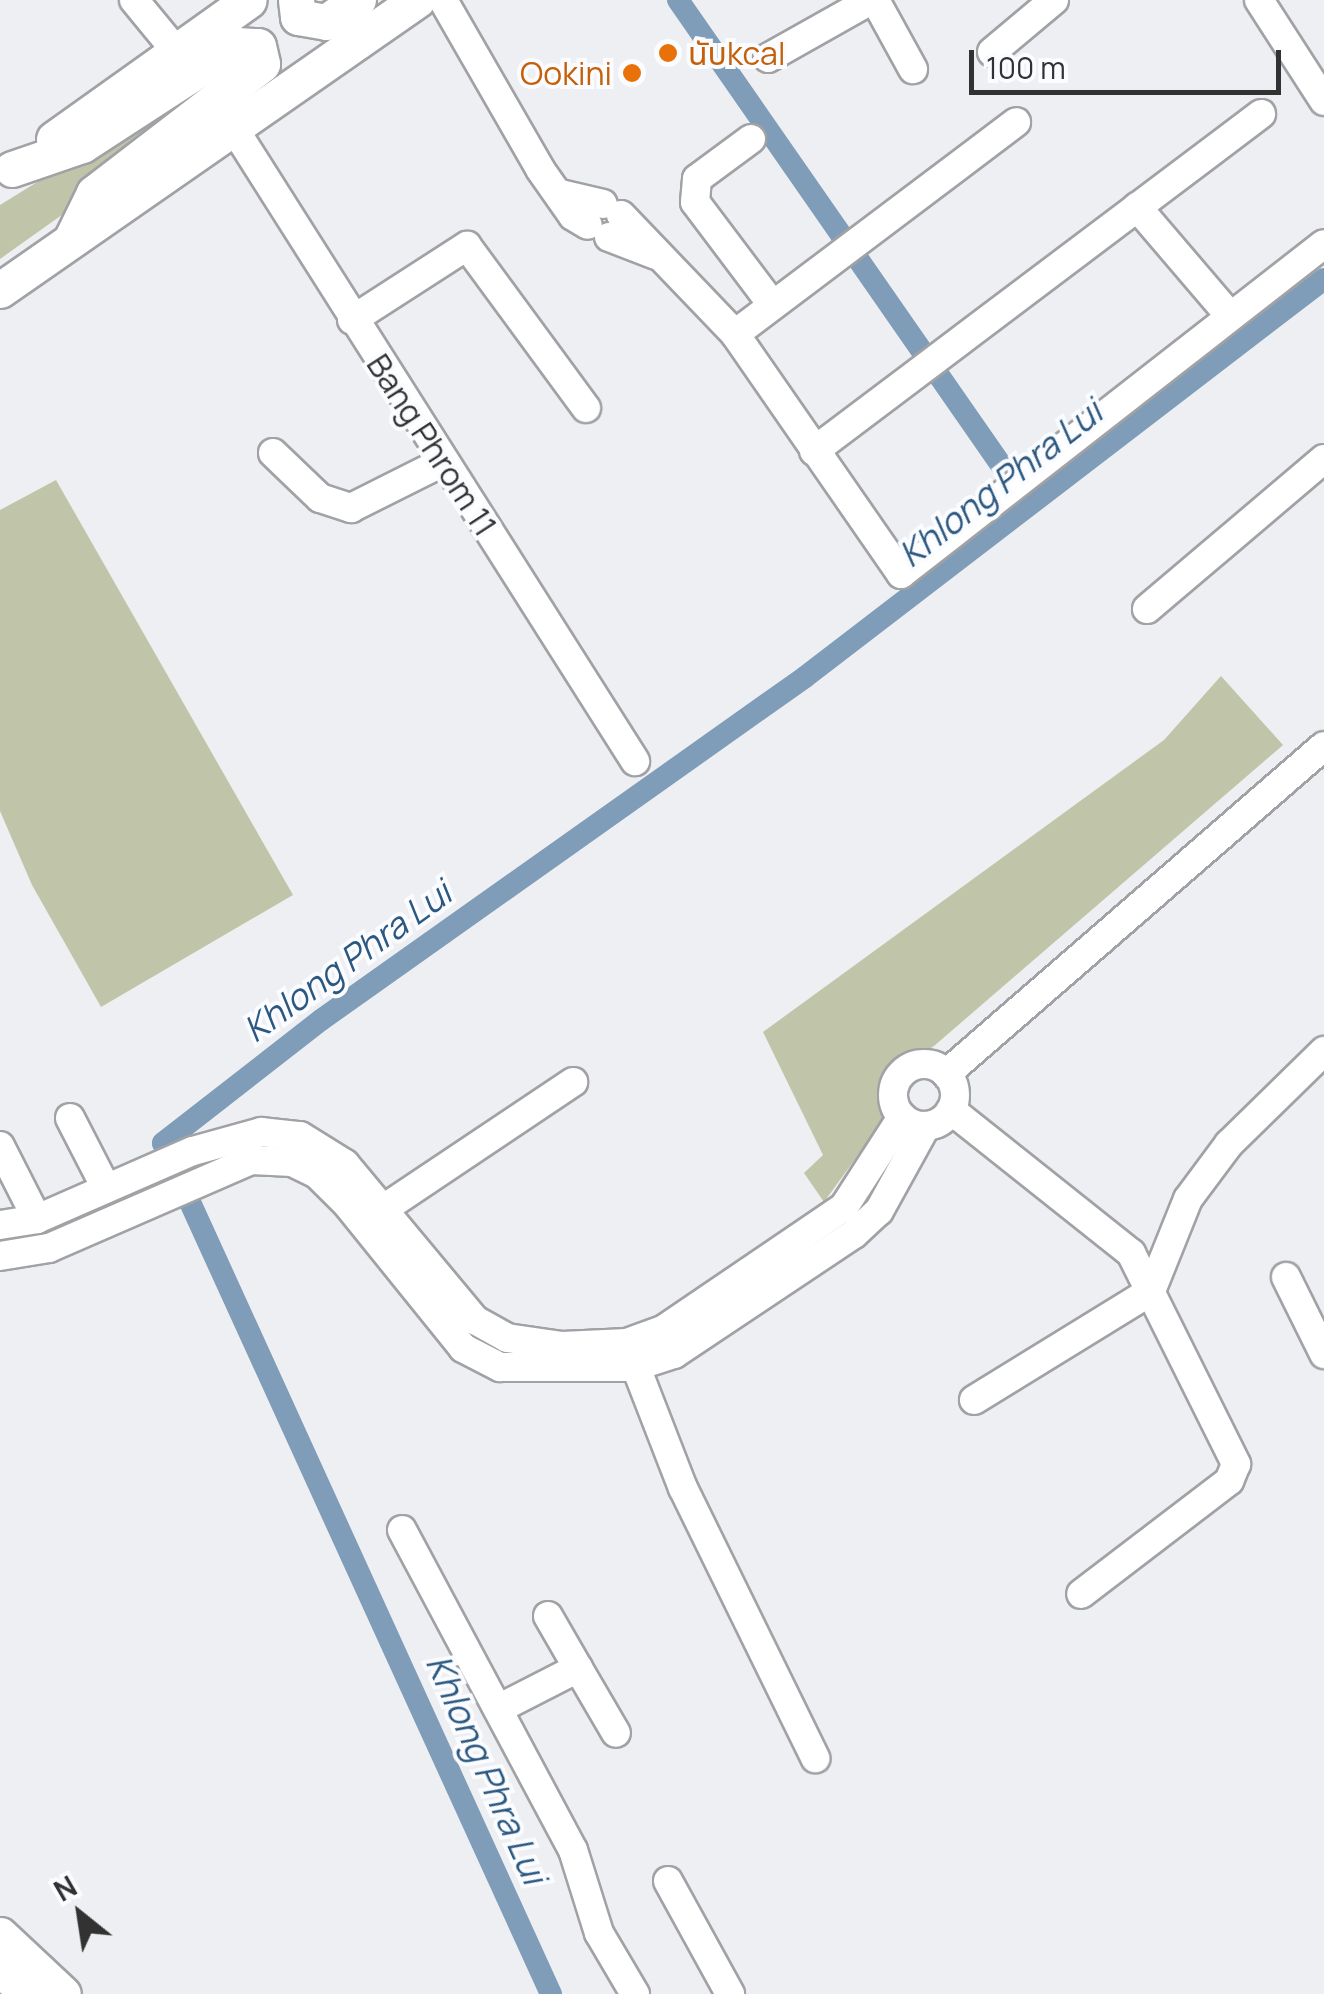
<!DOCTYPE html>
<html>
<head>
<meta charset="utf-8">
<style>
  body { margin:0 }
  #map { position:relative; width:1324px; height:1994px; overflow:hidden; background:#eeeff2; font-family:Manrope,"Noto Sans Thai",sans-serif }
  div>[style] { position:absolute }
  .green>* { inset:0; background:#c0c5a9 }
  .canal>* { height:22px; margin:-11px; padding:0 11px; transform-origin:11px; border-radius:11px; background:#7f9cb8 }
  .roads { filter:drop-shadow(2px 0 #a1a2a5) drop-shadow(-2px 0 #a1a2a5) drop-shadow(0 2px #a1a2a5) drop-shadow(0 -2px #a1a2a5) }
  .minor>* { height:28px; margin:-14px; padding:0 14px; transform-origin:14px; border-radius:14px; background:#fff }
  .minor>.ring { margin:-14px; padding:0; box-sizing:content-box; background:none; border:28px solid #fff; border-radius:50% }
  .major>* { height:35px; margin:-17.5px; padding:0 17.5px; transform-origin:17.5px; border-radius:17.5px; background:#fff }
  .dots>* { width:28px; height:28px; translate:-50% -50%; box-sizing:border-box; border:5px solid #fbfcff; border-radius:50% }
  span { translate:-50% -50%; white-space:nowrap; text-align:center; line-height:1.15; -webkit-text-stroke:8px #fbfcff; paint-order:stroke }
  .food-label { font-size:32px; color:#c56008 }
  .left { translate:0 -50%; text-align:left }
  .right { translate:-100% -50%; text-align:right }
  .street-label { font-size:32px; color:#323233 }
  .water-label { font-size:35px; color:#2c5880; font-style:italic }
  .north { position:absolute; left:30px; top:1864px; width:100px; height:100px; -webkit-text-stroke:8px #fbfcff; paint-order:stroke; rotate:330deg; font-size:28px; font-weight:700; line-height:40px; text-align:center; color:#323233 }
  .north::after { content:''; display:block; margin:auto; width:35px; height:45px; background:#323233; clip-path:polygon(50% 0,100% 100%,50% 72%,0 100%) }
  .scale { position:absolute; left:969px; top:50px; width:312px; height:45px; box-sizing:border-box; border:5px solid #323233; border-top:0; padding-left:12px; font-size:30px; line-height:35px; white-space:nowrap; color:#323233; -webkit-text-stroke:8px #fbfcff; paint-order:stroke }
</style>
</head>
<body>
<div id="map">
  <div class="green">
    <i style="clip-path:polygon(241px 56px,66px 212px,0 259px,0 205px)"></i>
    <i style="clip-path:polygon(56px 480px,293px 895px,101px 1007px,32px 885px,0 811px,0 510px)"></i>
    <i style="clip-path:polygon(1221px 676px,1283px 745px,934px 1046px,887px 1077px,880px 1089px,887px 1115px,824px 1202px,804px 1173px,823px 1155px,763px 1032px,1164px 740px)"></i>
    <i style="clip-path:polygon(144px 1181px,150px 1192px,56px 1232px,0 1246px,0 1232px)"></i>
  </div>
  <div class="canal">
    <i style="left:678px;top:0;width:606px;rotate:55.21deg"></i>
    <i style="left:551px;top:1994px;width:935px;rotate:-114.51deg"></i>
    <i style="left:163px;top:1143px;width:200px;rotate:-37.9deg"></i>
    <i style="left:321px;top:1020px;width:593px;rotate:-35.32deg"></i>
    <i style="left:805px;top:677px;width:654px;rotate:-37.48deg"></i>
  </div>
  <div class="roads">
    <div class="minor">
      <i style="left:134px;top:0;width:66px;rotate:50.5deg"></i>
      <i style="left:443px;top:0;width:195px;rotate:60.1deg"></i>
      <i style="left:540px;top:169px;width:57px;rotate:54.9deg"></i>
      <i style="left:573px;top:216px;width:17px;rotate:31deg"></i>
      <i style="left:875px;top:0;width:79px;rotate:61.2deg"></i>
      <i style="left:1259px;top:0;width:120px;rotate:57.2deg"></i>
      <i style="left:992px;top:52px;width:81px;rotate:-40deg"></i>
      <i style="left:768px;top:58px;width:118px;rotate:-29.4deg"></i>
      <i style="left:233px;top:127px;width:751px;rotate:57.62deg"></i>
      <i style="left:751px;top:139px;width:67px;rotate:143.5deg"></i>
      <i style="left:697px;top:179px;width:23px;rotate:95deg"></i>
      <i style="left:695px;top:202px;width:128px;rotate:53deg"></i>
      <i style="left:561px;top:194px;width:43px;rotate:13.4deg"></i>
      <i style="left:1137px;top:207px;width:143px;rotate:49.5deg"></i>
      <i style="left:621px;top:215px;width:165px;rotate:46.2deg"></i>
      <i style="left:735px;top:334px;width:292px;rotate:55.3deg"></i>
      <i style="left:901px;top:574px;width:536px;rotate:-37.96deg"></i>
      <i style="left:609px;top:237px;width:50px;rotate:21deg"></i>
      <i style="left:352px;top:320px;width:137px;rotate:-32.8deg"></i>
      <i style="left:467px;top:246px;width:201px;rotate:53.7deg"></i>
      <i style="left:735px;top:334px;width:352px;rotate:-37deg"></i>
      <i style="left:814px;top:451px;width:560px;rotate:-37.01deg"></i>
      <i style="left:273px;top:453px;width:65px;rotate:43.8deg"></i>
      <i style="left:320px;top:498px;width:33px;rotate:18deg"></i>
      <i style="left:351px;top:508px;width:103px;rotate:-26.6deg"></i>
      <i style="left:1147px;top:609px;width:232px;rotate:-40.3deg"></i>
      <i class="ring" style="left:893px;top:1064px;width:34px;height:34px"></i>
      <i style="left:946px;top:1074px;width:500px;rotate:-40.95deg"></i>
      <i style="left:951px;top:1110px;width:230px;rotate:38.5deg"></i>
      <i style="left:1131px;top:1253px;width:236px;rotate:63.5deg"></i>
      <i style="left:1236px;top:1464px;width:18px;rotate:112deg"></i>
      <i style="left:1229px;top:1481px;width:186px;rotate:142.6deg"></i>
      <i style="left:70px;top:1118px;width:79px;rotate:62.8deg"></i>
      <i style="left:0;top:1146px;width:82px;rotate:63.1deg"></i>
      <i style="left:373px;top:1216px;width:241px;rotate:-33.8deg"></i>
      <i style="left:0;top:1225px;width:37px;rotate:-9deg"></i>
      <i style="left:37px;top:1219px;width:170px;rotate:-23.6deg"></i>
      <i style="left:193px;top:1151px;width:71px;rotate:-15.6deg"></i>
      <i style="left:261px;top:1132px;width:39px;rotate:6deg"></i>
      <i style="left:300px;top:1136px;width:53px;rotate:31.9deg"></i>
      <i style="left:345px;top:1164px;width:203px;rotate:50.2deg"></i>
      <i style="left:475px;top:1320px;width:37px;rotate:29deg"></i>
      <i style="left:507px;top:1338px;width:56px;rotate:8.3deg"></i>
      <i style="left:562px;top:1346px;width:65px;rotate:-2.6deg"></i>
      <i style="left:627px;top:1343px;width:38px;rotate:-20deg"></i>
      <i style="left:663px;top:1330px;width:219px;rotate:-34.2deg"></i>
      <i style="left:844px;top:1207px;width:107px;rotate:-57.2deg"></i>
      <i style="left:0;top:1256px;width:50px;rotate:-9.3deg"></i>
      <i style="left:49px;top:1248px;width:220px;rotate:-23.5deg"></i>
      <i style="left:251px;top:1160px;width:41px;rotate:2.8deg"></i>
      <i style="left:292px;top:1162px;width:28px;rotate:26deg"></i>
      <i style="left:317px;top:1174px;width:42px;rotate:45deg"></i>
      <i style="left:347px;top:1204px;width:185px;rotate:51.1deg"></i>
      <i style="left:463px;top:1348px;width:42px;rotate:27.2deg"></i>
      <i style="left:500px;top:1367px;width:134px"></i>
      <i style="left:634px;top:1367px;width:42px;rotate:-18deg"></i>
      <i style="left:674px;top:1354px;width:216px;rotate:-33.7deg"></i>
      <i style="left:854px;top:1234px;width:34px;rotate:-43deg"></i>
      <i style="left:879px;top:1211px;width:97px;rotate:-61.1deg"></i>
      <i style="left:1286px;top:1277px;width:86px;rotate:63.7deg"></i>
      <i style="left:629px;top:1349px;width:149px;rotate:68.8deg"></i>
      <i style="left:683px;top:1488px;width:301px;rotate:63.9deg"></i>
      <i style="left:974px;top:1400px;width:208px;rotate:-31.6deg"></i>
      <i style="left:1151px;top:1291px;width:99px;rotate:-68.1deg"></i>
      <i style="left:1188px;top:1199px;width:69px;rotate:-53.3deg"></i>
      <i style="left:1229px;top:1144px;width:133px;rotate:-44.4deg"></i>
      <i style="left:402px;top:1530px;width:363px;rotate:61.9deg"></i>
      <i style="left:573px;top:1850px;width:87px;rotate:72.6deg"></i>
      <i style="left:599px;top:1933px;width:71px;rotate:59.5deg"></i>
      <i style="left:578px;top:1668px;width:75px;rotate:59.7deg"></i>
      <i style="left:498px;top:1709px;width:90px;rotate:-27.1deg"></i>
      <i style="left:578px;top:1668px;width:60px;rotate:-120deg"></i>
      <i style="left:668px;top:1881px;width:129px;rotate:61.2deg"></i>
    </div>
    <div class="major">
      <i style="left:296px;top:0;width:17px;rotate:83deg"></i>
      <i style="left:298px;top:17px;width:28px;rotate:10deg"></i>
      <i style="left:326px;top:22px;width:39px;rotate:-35deg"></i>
      <i style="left:54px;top:139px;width:239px;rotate:-35.5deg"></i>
      <i style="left:12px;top:169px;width:74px;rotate:-18.9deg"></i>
      <i style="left:82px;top:145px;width:184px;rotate:-33deg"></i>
      <i style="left:236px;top:45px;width:22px;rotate:3deg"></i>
      <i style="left:258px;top:46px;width:18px;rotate:77deg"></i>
      <i style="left:262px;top:64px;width:212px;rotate:142.5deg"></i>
      <i style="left:94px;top:193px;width:52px;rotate:116.1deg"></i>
      <i style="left:0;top:290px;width:508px;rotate:-34.82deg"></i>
      <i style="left:0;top:1935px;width:86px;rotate:43.1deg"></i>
      <i style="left:0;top:1970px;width:39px;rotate:38deg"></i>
    </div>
  </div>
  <div class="dots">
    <i style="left:668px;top:53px;background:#e8710a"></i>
    <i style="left:632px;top:73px;background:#e8710a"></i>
  </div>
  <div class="food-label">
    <span class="left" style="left:688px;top:53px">นับkcal</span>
    <span class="right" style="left:612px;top:73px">Ookini</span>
  </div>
  <div class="street-label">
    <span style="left:432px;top:445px;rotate:57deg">Bang Phrom 11</span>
  </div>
  <div class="water-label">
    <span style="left:1000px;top:483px;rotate:-38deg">Khlong Phra Lui</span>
    <span style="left:347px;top:961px;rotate:-36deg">Khlong Phra Lui</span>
    <span style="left:487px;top:1769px;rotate:66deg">Khlong Phra Lui</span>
  </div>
  <div class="north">N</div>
  <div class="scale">100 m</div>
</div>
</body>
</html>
